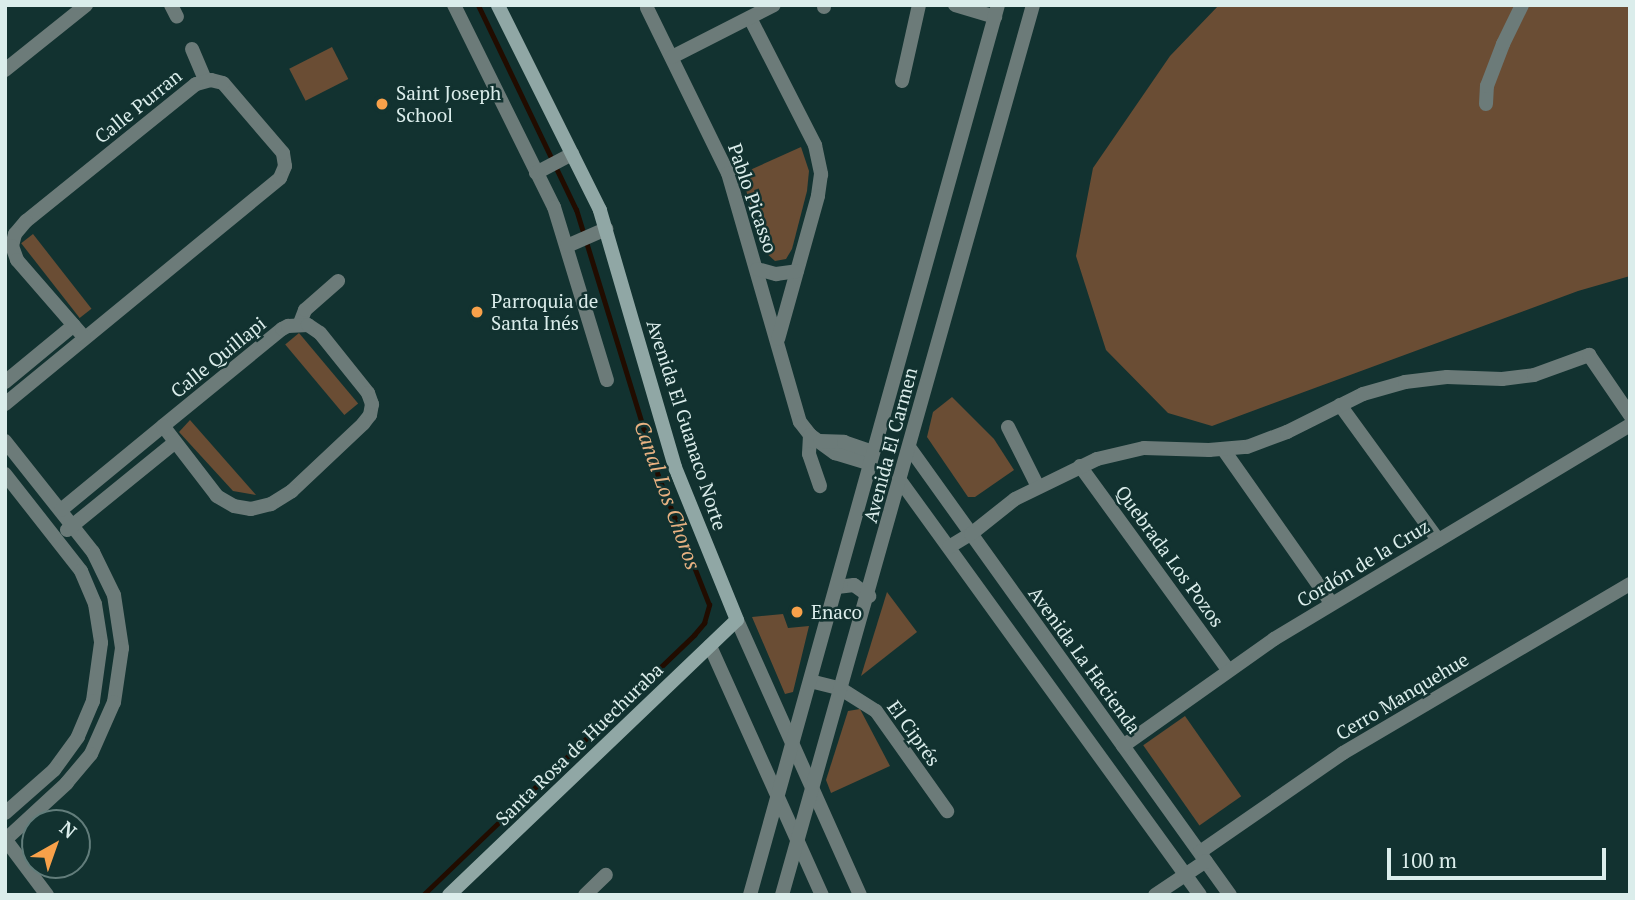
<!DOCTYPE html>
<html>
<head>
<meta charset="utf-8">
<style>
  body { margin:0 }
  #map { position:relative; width:1635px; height:900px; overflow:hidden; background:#123230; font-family:"PT Serif",serif }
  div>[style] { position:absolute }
  .green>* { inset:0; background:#6a4d34; transform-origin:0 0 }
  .stream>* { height:4.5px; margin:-2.25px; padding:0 2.25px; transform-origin:2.25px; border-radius:2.25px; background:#210c00 }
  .street>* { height:14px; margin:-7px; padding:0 7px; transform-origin:7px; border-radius:7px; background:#6c7b79 }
  .secondary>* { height:14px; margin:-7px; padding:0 7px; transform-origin:7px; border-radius:7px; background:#90a7a5 }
  .dots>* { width:19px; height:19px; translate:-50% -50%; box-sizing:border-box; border:4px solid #123230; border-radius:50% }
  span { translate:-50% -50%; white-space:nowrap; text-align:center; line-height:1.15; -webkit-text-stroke:5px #123230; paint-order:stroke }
  .poi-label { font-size:19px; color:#dbedeb }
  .left { translate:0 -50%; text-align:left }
  .street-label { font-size:19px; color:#dbedeb }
  .water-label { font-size:21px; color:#e8b282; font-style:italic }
  .frame { position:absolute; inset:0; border:7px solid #dbedeb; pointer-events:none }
  .north { position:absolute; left:21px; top:809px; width:70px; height:70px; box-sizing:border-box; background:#123230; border:2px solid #627d7b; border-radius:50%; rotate:40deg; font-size:19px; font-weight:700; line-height:28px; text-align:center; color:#dbedeb }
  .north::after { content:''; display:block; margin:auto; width:24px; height:32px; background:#f8a14a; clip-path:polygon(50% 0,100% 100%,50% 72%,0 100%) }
  .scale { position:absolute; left:1387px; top:848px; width:219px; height:32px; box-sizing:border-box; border:4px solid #dbedeb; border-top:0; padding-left:9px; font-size:21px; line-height:24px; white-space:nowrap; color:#dbedeb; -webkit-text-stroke:5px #123230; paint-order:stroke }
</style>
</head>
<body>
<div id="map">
  <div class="green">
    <i style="clip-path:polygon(1219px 5px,1630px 5px,1630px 276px,1578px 291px,1212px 426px,1168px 413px,1106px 350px,1076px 256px,1093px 168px,1170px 56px)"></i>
    <i style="left:332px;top:47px;width:36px;height:48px;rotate:63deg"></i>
    <i style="clip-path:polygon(801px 147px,809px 171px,807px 191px,792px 249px,786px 259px,775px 261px,765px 252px,741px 174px)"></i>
    <i style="left:33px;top:234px;width:95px;height:15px;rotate:52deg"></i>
    <i style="left:299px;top:333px;width:92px;height:18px;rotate:50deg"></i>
    <i style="clip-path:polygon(952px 397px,994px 439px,1014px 470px,975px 497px,968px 497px,927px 437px,933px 412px)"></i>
    <i style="clip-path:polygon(190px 420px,256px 495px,233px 491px,179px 432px)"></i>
    <i style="clip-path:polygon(887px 592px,917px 632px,861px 676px)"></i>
    <i style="clip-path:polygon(783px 614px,788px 628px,809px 626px,793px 692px,785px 694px,752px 617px)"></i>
    <i style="clip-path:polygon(860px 709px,890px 766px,831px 793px,826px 780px,848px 711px)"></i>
    <i style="left:1185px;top:716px;width:98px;height:51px;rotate:55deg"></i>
  </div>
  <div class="stream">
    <i style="left:423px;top:895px;width:376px;rotate:-43.8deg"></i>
    <i style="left:694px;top:635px;width:16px;rotate:-50deg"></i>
    <i style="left:704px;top:623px;width:19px;rotate:-74deg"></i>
    <i style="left:709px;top:605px;width:139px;rotate:-111.6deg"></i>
    <i style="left:658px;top:476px;width:278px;rotate:-107.1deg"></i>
    <i style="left:576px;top:210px;width:227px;rotate:-115.6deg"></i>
  </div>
  <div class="street">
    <i style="left:171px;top:5px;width:13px;rotate:63deg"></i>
    <i style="left:454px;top:5px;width:225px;rotate:63.7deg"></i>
    <i style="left:554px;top:207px;width:181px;rotate:73deg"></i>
    <i style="left:824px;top:5px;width:2px;rotate:90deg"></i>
    <i style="left:955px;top:5px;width:42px;rotate:16.7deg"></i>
    <i style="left:647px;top:8px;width:184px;rotate:63.9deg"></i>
    <i style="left:728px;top:173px;width:259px;rotate:73.9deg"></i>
    <i style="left:800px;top:422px;width:16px;rotate:52deg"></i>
    <i style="left:810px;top:435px;width:31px;rotate:36deg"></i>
    <i style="left:835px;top:453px;width:37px;rotate:17deg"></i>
    <i style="left:750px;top:18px;width:143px;rotate:62.9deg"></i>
    <i style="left:815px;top:145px;width:30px;rotate:78deg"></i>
    <i style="left:821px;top:174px;width:22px;rotate:98deg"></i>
    <i style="left:818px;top:196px;width:148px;rotate:105.6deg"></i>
    <i style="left:192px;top:49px;width:34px;rotate:67deg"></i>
    <i style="left:672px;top:57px;width:114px;rotate:-27deg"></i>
    <i style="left:5px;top:70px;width:104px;rotate:-38.7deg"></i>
    <i style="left:902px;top:81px;width:78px;rotate:-77.4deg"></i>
    <i style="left:1486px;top:104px;width:18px;rotate:-87deg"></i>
    <i style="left:1487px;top:86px;width:45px;rotate:-69.1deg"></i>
    <i style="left:1503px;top:44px;width:43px;rotate:-64deg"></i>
    <i style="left:536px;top:173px;width:41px;rotate:-27.8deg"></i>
    <i style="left:567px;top:246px;width:43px;rotate:-23.6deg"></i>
    <i style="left:757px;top:269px;width:20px;rotate:15deg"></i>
    <i style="left:776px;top:274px;width:21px;rotate:-8deg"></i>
    <i style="left:300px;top:323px;width:14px;rotate:-69deg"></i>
    <i style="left:305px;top:310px;width:44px;rotate:-41.3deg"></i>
    <i style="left:5px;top:382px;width:89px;rotate:-39.6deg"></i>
    <i style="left:5px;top:404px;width:356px;rotate:-39.4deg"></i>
    <i style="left:280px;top:178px;width:13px;rotate:-67deg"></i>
    <i style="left:285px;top:166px;width:13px;rotate:-99deg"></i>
    <i style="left:283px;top:153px;width:92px;rotate:-130.6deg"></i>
    <i style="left:223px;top:83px;width:12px;rotate:-166deg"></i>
    <i style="left:211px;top:80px;width:16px;rotate:165deg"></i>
    <i style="left:196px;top:84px;width:218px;rotate:141.1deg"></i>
    <i style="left:26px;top:221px;width:17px;rotate:130deg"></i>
    <i style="left:15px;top:234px;width:12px;rotate:104deg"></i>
    <i style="left:12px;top:246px;width:15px;rotate:70deg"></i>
    <i style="left:17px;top:260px;width:102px;rotate:49deg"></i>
    <i style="left:1340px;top:405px;width:167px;rotate:54deg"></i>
    <i style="left:1008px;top:427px;width:67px;rotate:63.4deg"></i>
    <i style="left:810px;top:435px;width:19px;rotate:93deg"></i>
    <i style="left:809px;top:454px;width:34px;rotate:71deg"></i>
    <i style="left:5px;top:441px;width:142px;rotate:51.6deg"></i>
    <i style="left:93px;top:552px;width:48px;rotate:64deg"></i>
    <i style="left:114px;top:595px;width:54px;rotate:81.4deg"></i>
    <i style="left:122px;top:648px;width:55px;rotate:98.4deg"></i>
    <i style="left:114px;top:702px;width:57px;rotate:113.9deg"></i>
    <i style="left:91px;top:754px;width:38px;rotate:130deg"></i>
    <i style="left:67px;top:783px;width:84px;rotate:137.4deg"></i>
    <i style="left:820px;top:441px;width:24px;rotate:2deg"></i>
    <i style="left:844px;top:442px;width:31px;rotate:19deg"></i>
    <i style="left:909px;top:447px;width:551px;rotate:54.38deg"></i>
    <i style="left:1223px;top:449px;width:189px;rotate:54.9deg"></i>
    <i style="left:1080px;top:466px;width:252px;rotate:54deg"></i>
    <i style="left:5px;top:474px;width:123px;rotate:51.9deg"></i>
    <i style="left:81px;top:571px;width:36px;rotate:67deg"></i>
    <i style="left:95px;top:604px;width:39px;rotate:81deg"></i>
    <i style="left:101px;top:643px;width:59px;rotate:97.9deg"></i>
    <i style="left:93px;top:701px;width:39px;rotate:113deg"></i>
    <i style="left:78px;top:737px;width:41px;rotate:126deg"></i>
    <i style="left:54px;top:770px;width:65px;rotate:138.7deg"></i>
    <i style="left:899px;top:479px;width:513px;rotate:54.11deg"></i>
    <i style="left:61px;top:510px;width:132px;rotate:-39.5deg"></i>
    <i style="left:163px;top:426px;width:154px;rotate:-39.2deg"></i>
    <i style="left:282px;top:329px;width:7px;rotate:-27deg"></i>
    <i style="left:288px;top:326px;width:20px;rotate:-3deg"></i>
    <i style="left:308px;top:325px;width:14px;rotate:34deg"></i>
    <i style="left:320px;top:333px;width:77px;rotate:51.3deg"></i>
    <i style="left:368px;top:393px;width:12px;rotate:70deg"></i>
    <i style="left:372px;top:404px;width:11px;rotate:100deg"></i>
    <i style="left:370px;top:415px;width:11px;rotate:128deg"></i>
    <i style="left:363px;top:424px;width:98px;rotate:136.7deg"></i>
    <i style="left:292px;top:491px;width:25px;rotate:148deg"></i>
    <i style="left:271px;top:504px;width:21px;rotate:166deg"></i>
    <i style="left:251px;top:509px;width:17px;rotate:-170deg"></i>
    <i style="left:234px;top:506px;width:20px;rotate:-150deg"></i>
    <i style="left:217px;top:496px;width:88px;rotate:-127.6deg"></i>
    <i style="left:67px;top:530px;width:138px;rotate:-39.1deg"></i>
    <i style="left:949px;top:547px;width:26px;rotate:-31deg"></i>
    <i style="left:971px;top:534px;width:56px;rotate:-38.5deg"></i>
    <i style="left:1015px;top:499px;width:91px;rotate:-26deg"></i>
    <i style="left:1097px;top:459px;width:48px;rotate:-13.2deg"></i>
    <i style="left:1144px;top:448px;width:65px;rotate:1.8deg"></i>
    <i style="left:1209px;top:450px;width:38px;rotate:-5deg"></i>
    <i style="left:1247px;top:447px;width:43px;rotate:-20.6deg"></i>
    <i style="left:1287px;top:432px;width:85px;rotate:-26.6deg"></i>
    <i style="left:1363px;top:394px;width:44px;rotate:-15.9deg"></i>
    <i style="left:1405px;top:382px;width:42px;rotate:-6.8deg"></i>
    <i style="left:1447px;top:377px;width:55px;rotate:2.1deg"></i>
    <i style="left:1502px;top:379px;width:32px;rotate:-7deg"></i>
    <i style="left:1534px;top:375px;width:59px;rotate:-20deg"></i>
    <i style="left:1589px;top:355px;width:73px;rotate:55.7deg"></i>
    <i style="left:837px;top:587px;width:17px;rotate:-7deg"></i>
    <i style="left:854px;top:585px;width:19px;rotate:36deg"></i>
    <i style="left:737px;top:620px;width:301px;rotate:65.9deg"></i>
    <i style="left:710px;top:646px;width:273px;rotate:65.8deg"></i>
    <i style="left:810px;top:681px;width:32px;rotate:14deg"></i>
    <i style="left:841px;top:689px;width:41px;rotate:32.2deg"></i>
    <i style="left:876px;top:711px;width:123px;rotate:54.6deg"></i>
    <i style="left:1123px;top:746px;width:185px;rotate:-35.3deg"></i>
    <i style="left:1274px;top:639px;width:415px;rotate:-31deg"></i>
    <i style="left:5px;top:839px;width:70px;rotate:53.1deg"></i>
    <i style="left:1200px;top:852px;width:174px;rotate:-34.7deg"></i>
    <i style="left:1343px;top:753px;width:333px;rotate:-30.5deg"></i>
    <i style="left:585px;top:895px;width:29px;rotate:-44deg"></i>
    <i style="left:750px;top:895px;width:924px;rotate:-74.43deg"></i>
    <i style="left:782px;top:895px;width:925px;rotate:-74.25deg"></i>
    <i style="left:1155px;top:895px;width:61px;rotate:-33.7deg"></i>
  </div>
  <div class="secondary">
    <i style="left:449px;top:895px;width:398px;rotate:-43.7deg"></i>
    <i style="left:737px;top:620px;width:165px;rotate:-112.1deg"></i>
    <i style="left:675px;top:467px;width:268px;rotate:-106.3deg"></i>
    <i style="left:600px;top:210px;width:229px;rotate:-116.5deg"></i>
  </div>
  <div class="dots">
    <i style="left:382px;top:104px;background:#f8a14a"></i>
    <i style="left:477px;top:312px;background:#f8a14a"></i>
    <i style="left:797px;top:612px;background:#f8a14a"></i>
  </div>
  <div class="poi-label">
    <span class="left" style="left:396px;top:104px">Saint Joseph<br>School</span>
    <span class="left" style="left:491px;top:312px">Parroquia de<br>Santa Inés</span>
    <span class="left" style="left:811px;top:612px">Enaco</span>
  </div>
  <div class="street-label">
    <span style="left:138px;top:106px;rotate:-39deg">Calle Purran</span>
    <span style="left:753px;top:198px;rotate:71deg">Pablo Picasso</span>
    <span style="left:218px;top:357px;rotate:-39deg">Calle Quillapi</span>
    <span style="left:687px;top:425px;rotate:72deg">Avenida El Guanaco Norte</span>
    <span style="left:890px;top:445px;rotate:-75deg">Avenida El Carmen</span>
    <span style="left:1170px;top:556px;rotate:54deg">Quebrada Los Pozos</span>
    <span style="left:1363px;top:563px;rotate:-31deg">Cordón de la Cruz</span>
    <span style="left:1085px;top:660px;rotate:54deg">Avenida La Hacienda</span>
    <span style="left:1402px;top:696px;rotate:-31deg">Cerro Manquehue</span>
    <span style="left:914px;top:733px;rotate:54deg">El Ciprés</span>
    <span style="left:579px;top:744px;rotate:-44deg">Santa Rosa de Huechuraba</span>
  </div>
  <div class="water-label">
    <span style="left:668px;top:495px;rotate:70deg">Canal Los Choros</span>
  </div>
  <div class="frame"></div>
  <div class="north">N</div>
  <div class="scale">100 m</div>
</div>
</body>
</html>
